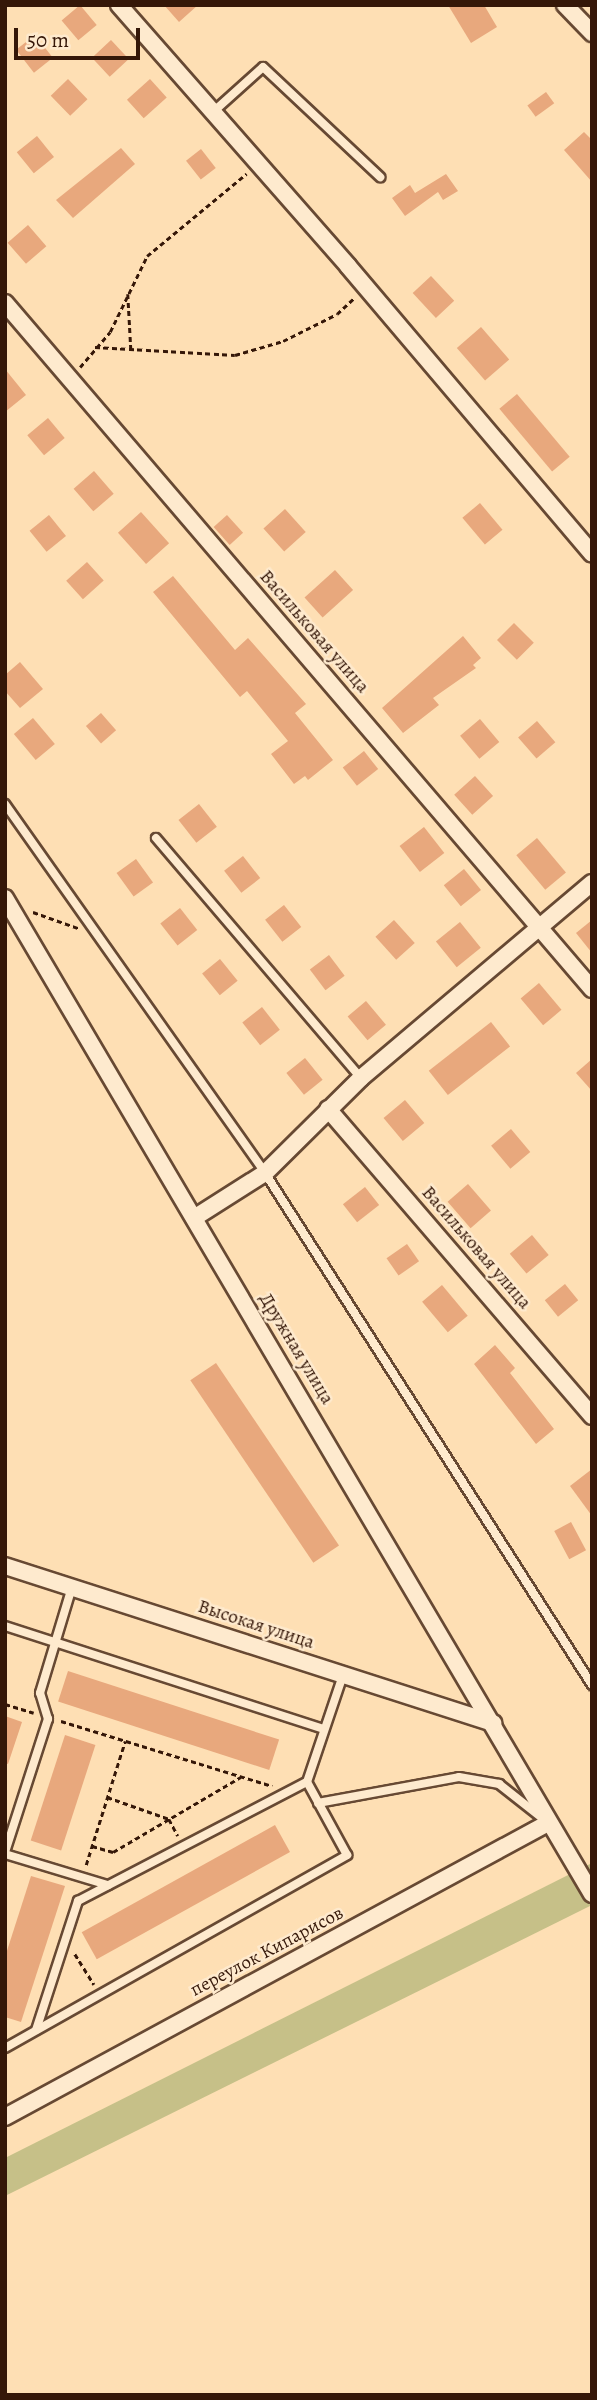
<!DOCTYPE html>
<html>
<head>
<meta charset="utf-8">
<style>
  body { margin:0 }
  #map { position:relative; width:597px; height:2400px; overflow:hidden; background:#fedfb4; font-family:Alegreya,serif }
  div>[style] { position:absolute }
  .green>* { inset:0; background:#c6c088 }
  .building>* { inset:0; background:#e8a87d; transform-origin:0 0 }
  .path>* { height:2.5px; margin-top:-1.25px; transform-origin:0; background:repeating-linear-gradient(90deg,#351708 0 5px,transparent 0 8.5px) }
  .roads { filter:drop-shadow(2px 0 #674933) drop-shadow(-2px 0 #674933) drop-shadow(0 2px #674933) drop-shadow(0 -2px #674933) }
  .lane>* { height:8px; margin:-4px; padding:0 4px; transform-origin:4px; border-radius:4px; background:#feeace }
  .street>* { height:16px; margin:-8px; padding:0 8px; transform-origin:8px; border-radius:8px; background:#feeace }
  span { translate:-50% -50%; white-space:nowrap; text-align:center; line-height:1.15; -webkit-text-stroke:5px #feeace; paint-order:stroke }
  .street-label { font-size:19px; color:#351708 }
  .frame { position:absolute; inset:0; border:7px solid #351708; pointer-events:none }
  .scale { position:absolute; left:14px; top:28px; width:126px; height:32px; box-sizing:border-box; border:4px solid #351708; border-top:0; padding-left:9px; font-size:21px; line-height:24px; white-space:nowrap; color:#351708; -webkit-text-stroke:5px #feeace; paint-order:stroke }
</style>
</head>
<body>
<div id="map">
  <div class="green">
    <i style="clip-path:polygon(592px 1863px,592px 1905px,5px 2196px,5px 2158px)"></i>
  </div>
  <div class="building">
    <i style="left:80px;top:5px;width:26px;height:24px;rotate:50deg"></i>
    <i style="clip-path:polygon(164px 5px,198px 5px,179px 22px)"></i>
    <i style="clip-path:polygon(448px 5px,484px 5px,497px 27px,471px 43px)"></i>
    <i style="left:35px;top:35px;width:29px;height:24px;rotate:52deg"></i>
    <i style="left:111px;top:40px;width:26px;height:26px;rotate:47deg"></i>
    <i style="left:68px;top:79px;width:28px;height:24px;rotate:46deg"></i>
    <i style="left:150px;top:79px;width:25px;height:31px;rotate:48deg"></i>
    <i style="left:546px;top:92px;width:14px;height:23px;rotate:54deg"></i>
    <i style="clip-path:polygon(584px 132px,592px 140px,592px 182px,564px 150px)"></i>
    <i style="left:37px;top:136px;width:27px;height:26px;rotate:51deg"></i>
    <i style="clip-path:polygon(121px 148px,135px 164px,73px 218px,56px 200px)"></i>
    <i style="left:201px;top:149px;width:24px;height:19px;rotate:52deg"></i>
    <i style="clip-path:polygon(446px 174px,458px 191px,443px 200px,438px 192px,405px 216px,392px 198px,410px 185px,415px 193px)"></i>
    <i style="left:28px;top:225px;width:28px;height:27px;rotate:49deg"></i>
    <i style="left:431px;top:276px;width:34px;height:25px;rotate:47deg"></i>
    <i style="left:481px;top:327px;width:43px;height:32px;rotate:49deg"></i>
    <i style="clip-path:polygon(5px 369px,26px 395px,5px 412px)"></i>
    <i style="left:517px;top:394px;width:82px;height:23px;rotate:50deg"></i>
    <i style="left:48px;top:418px;width:26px;height:27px;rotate:50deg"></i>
    <i style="left:94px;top:471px;width:30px;height:27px;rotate:49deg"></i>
    <i style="left:480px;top:503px;width:35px;height:23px;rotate:50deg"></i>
    <i style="left:285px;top:509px;width:31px;height:29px;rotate:48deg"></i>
    <i style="left:141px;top:512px;width:42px;height:31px;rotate:48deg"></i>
    <i style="left:49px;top:515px;width:27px;height:25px;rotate:51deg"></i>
    <i style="left:227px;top:515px;width:24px;height:18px;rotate:48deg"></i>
    <i style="left:87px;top:562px;width:25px;height:28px;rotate:48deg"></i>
    <i style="left:335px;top:570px;width:27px;height:41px;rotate:48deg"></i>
    <i style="clip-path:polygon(173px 576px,235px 650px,248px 638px,306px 704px,295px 713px,333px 760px,308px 780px,305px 776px,294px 784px,271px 754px,288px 741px,247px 691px,240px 697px,153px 592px)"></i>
    <i style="left:514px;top:623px;width:28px;height:24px;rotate:45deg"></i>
    <i style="clip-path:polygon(463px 636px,481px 658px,473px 665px,476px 668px,433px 698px,439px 705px,403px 733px,382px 708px)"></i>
    <i style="clip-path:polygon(20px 662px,43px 689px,20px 708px,5px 691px,5px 675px)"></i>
    <i style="left:101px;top:713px;width:23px;height:20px;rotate:49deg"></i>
    <i style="left:33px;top:718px;width:34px;height:25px;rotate:50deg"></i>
    <i style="left:480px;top:719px;width:30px;height:26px;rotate:50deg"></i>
    <i style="left:537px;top:721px;width:28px;height:25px;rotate:49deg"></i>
    <i style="left:364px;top:751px;width:23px;height:27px;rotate:52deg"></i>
    <i style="left:475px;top:776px;width:27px;height:28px;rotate:48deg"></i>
    <i style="left:199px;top:804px;width:29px;height:26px;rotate:52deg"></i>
    <i style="left:424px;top:827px;width:33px;height:31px;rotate:52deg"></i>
    <i style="left:537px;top:838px;width:45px;height:27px;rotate:50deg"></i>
    <i style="left:243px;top:856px;width:28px;height:24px;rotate:52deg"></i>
    <i style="left:136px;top:859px;width:29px;height:24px;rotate:54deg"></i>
    <i style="left:464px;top:869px;width:27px;height:26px;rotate:51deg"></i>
    <i style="left:284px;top:905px;width:28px;height:24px;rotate:52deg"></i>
    <i style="left:180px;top:908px;width:28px;height:25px;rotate:52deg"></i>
    <i style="left:394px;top:920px;width:31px;height:25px;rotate:48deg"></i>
    <i style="clip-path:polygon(592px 920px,592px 953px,576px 933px)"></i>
    <i style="left:460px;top:922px;width:33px;height:31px;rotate:51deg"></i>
    <i style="left:329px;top:955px;width:26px;height:24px;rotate:53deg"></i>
    <i style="left:220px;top:959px;width:28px;height:23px;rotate:51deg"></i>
    <i style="left:539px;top:983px;width:35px;height:24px;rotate:50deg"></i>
    <i style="left:366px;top:1001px;width:31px;height:24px;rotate:50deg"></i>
    <i style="left:262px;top:1007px;width:29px;height:25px;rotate:52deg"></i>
    <i style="left:491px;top:1022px;width:31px;height:79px;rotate:52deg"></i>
    <i style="left:305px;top:1058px;width:28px;height:24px;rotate:51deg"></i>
    <i style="clip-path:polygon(592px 1059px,592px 1091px,576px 1073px)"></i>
    <i style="left:405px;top:1100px;width:30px;height:28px;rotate:50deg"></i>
    <i style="left:511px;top:1129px;width:30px;height:26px;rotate:50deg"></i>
    <i style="left:468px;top:1184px;width:35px;height:27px;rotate:49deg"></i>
    <i style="left:365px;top:1187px;width:23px;height:28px;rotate:52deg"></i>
    <i style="left:532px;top:1235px;width:26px;height:29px;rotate:50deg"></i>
    <i style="left:407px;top:1244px;width:21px;height:25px;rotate:55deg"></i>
    <i style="left:565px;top:1284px;width:21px;height:26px;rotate:51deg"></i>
    <i style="left:442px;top:1285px;width:40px;height:26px;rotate:50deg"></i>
    <i style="clip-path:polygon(495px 1345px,515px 1368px,510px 1373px,554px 1429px,536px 1444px,474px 1364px)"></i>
    <i style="left:216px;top:1363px;width:220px;height:31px;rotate:56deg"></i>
    <i style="clip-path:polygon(592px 1469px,592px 1516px,570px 1486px)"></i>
    <i style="left:571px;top:1522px;width:32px;height:19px;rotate:62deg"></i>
    <i style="left:68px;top:1671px;width:222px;height:32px;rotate:18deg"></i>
    <i style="clip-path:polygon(5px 1716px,22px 1722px,8px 1764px,5px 1763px)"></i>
    <i style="left:65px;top:1735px;width:32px;height:111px;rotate:18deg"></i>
    <i style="left:275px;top:1825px;width:31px;height:221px;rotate:61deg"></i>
    <i style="clip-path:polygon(31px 1876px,65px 1886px,21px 2022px,5px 2017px,5px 1957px)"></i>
  </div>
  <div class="path">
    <i style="left:128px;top:294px;width:55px;rotate:86.9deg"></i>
    <i style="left:95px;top:347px;width:140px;rotate:3.3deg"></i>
    <i style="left:235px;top:355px;width:50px;rotate:-16.3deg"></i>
    <i style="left:283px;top:341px;width:60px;rotate:-26.6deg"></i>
    <i style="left:337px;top:314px;width:22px;rotate:-43deg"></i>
    <i style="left:80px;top:367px;width:46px;rotate:-49.4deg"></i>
    <i style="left:110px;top:332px;width:85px;rotate:-64deg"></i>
    <i style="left:147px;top:256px;width:129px;rotate:-39.6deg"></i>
    <i style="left:33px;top:912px;width:48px;rotate:19.6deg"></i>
    <i style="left:5px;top:1704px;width:30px;rotate:17deg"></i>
    <i style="left:61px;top:1721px;width:221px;rotate:17.1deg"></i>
    <i style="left:107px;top:1797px;width:66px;rotate:19.5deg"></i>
    <i style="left:169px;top:1819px;width:19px;rotate:62deg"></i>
    <i style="left:92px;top:1846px;width:22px;rotate:16deg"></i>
    <i style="left:113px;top:1852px;width:148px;rotate:-30.4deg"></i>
    <i style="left:86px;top:1865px;width:130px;rotate:-72.5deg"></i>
    <i style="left:75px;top:1954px;width:36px;rotate:58deg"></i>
  </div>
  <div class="roads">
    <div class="lane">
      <i style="left:213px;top:112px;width:67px;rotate:-42deg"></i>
      <i style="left:263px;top:67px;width:161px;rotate:43.2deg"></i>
      <i style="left:5px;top:804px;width:451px;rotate:54.8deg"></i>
      <i style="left:265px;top:1173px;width:608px;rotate:57.43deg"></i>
      <i style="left:156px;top:838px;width:316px;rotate:49.5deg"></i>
      <i style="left:5px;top:1626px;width:335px;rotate:17.9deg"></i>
      <i style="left:318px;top:1803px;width:143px;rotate:-10.4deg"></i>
      <i style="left:459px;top:1777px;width:41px;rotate:9.9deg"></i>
      <i style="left:499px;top:1784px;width:53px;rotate:38.2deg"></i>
      <i style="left:5px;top:1852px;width:140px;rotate:-72.1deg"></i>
      <i style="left:48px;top:1719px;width:27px;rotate:-107deg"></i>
      <i style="left:40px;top:1693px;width:111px;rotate:-73.2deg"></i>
      <i style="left:5px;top:1854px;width:108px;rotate:16.8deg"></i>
      <i style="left:36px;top:2030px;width:136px;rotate:-72deg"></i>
      <i style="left:78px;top:1901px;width:258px;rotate:-27.5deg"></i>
      <i style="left:307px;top:1782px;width:113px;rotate:-71.4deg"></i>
      <i style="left:5px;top:2048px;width:393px;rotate:-29.4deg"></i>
      <i style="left:347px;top:1855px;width:83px;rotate:-118.7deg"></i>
    </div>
    <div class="street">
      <i style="left:119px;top:5px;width:347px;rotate:48.7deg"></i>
      <i style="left:348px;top:266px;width:377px;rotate:49.7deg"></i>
      <i style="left:565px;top:5px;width:39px;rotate:46deg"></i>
      <i style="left:5px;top:303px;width:903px;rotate:49.45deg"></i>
      <i style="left:5px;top:898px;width:1156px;rotate:59.49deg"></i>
      <i style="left:328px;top:1109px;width:405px;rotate:49.3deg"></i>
      <i style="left:194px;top:1218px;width:84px;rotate:-32.4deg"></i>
      <i style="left:265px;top:1173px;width:135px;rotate:-44.7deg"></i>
      <i style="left:361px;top:1078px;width:302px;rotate:-40.2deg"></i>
      <i style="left:5px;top:1566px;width:513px;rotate:17.83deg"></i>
      <i style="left:5px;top:2117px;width:617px;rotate:-28.43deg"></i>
    </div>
  </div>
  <div class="street-label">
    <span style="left:314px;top:632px;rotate:49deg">Васильковая улица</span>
    <span style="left:476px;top:1248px;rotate:49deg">Васильковая улица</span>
    <span style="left:296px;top:1349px;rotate:59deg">Дружная улица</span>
    <span style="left:256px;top:1625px;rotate:18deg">Высокая улица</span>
    <span style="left:267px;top:1952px;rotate:-28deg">переулок Кипарисов</span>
  </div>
  <div class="frame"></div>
  <div class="scale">50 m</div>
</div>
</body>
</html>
